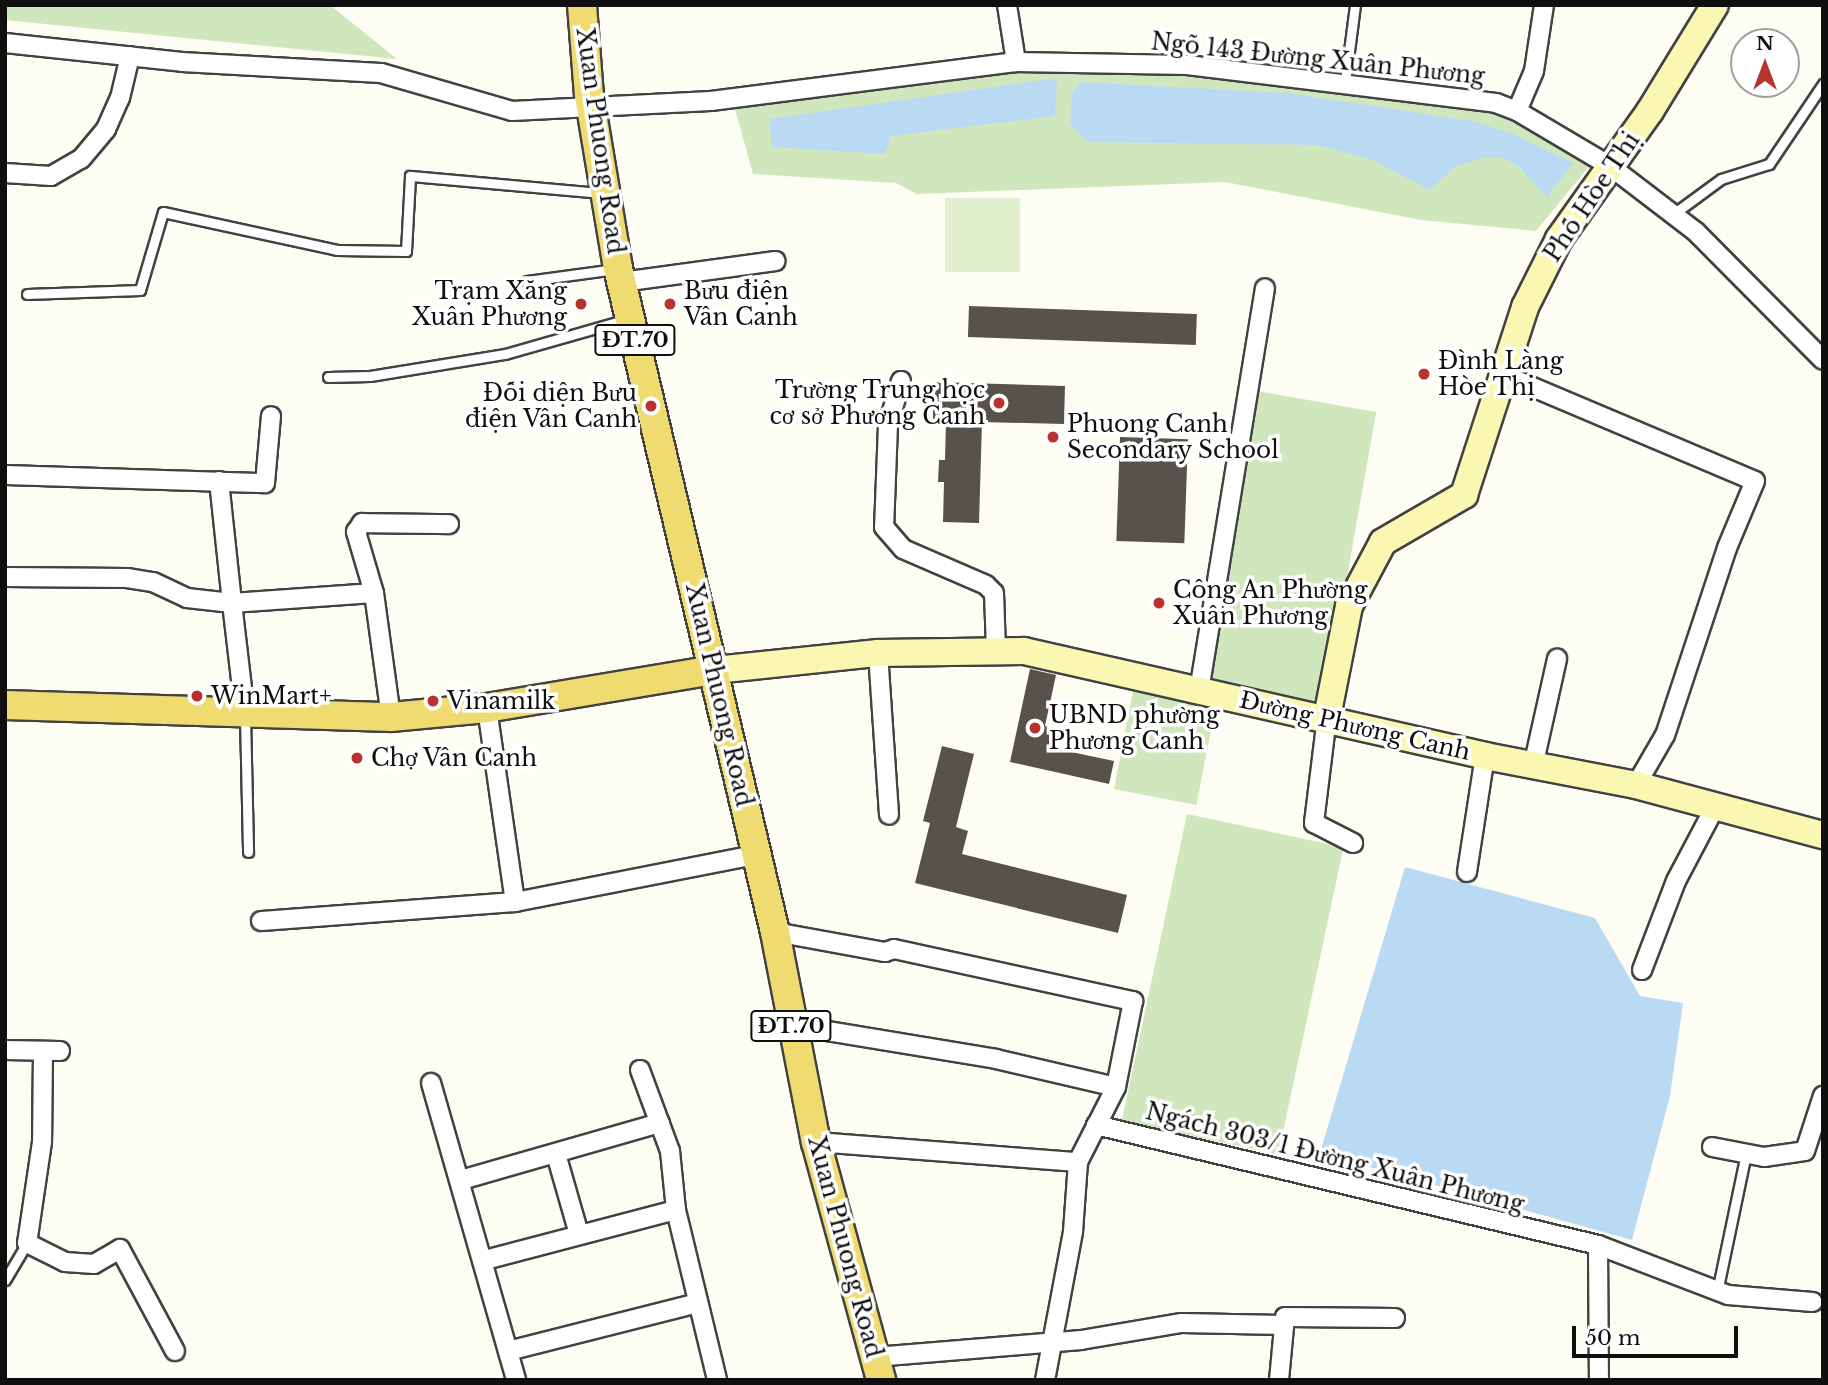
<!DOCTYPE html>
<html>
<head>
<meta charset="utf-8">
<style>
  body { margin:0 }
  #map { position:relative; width:1828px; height:1385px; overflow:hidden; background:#fefdf3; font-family:"Libre Baskerville",serif }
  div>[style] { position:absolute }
  .green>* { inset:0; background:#d0e7be; transform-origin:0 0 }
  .pitch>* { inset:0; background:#e1efcf; transform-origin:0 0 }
  .water>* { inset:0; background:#bad9f3 }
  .building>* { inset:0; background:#58524c; transform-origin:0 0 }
  .roads { filter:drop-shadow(2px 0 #424242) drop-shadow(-2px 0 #424242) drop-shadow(0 2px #424242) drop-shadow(0 -2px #424242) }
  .lane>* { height:9px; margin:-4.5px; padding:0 4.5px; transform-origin:4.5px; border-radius:4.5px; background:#fff }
  .street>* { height:18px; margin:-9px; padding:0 9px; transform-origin:9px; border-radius:9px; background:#fff }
  .secondary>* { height:26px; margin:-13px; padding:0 13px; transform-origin:13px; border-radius:13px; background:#faf7b2 }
  .primary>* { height:28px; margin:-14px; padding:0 14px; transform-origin:14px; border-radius:14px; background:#f0db71 }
  .dots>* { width:19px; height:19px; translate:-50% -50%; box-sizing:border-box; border:4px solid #fff; border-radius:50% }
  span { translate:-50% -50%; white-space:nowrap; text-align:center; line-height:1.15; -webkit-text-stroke:7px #fff; paint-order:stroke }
  .shield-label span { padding:2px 5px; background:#fff; border:2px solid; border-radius:5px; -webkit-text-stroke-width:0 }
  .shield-label { font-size:21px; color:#0f0f0f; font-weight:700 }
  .street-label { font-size:23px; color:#0f0f0f }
  .poi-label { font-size:23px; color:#0f0f0f }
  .right { translate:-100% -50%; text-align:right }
  .left { translate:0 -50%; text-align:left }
  .frame { position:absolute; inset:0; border:7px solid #0f0f0f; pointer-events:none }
  .north { position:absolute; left:1730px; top:28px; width:70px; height:70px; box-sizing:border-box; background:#fff; border:2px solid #9f9f9f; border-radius:50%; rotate:0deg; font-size:19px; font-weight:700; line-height:28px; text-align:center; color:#0f0f0f }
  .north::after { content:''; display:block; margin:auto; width:24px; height:32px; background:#b8332f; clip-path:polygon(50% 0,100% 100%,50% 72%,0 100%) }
  .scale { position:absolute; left:1572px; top:1326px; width:166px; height:32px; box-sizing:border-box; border:4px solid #0f0f0f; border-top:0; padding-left:9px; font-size:21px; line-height:24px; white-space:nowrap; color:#0f0f0f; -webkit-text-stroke:5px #fff; paint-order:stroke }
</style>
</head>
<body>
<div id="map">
  <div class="green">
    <i style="clip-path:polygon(5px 5px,330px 5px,397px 59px,5px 20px)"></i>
    <i style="clip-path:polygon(1187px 67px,1492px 105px,1592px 163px,1536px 231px,1421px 220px,1225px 182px,917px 194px,896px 183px,753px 174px,734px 105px,1014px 68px)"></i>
    <i style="left:1257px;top:391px;width:121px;height:301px;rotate:10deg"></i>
    <i style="left:1134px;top:686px;width:84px;height:105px;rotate:11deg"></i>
    <i style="left:1187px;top:814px;width:160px;height:314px;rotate:12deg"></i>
  </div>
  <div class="pitch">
    <i style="left:945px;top:198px;width:75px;height:74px"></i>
  </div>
  <div class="water">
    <i style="clip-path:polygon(1057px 78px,1055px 116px,891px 136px,885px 154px,772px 147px,769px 119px)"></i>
    <i style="clip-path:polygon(1080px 82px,1287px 93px,1472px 121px,1511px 133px,1573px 163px,1547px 197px,1517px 165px,1503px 158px,1482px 158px,1455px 167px,1430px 190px,1370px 159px,1318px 145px,1088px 142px,1070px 124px,1072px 94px)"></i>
    <i style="clip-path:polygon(1405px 867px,1595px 918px,1640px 996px,1683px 1003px,1670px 1096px,1632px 1240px,1320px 1153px)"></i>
  </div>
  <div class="building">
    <i style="left:969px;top:306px;width:228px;height:31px;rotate:2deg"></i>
    <i style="clip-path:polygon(933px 382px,1065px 386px,1064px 424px,982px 422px,979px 523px,943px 522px,944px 482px,938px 482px,939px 460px,945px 460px,946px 420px,933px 420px)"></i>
    <i style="left:1120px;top:437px;width:68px;height:104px;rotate:2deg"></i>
    <i style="clip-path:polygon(1030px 669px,1056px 675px,1045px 726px,1061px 730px,1057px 749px,1114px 761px,1109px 784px,1010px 762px)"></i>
    <i style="clip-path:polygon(942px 746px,974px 754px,956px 827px,968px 831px,962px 854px,1127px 895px,1118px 933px,915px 883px,930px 823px,923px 821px)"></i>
  </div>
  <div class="roads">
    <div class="lane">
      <i style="left:1345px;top:82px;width:78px;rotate:-82.6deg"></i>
      <i style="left:1672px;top:215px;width:61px;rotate:-36.3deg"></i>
      <i style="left:1721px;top:179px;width:50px;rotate:-17.4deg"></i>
      <i style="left:1769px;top:164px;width:97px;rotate:-56deg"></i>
      <i style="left:527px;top:281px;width:89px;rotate:-7.8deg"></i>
      <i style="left:27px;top:294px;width:113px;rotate:-2deg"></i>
      <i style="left:140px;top:290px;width:81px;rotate:-73.6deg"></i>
      <i style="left:163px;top:212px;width:178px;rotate:12.3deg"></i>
      <i style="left:337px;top:250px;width:69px;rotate:0.8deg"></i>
      <i style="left:406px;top:251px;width:75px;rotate:-86.9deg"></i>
      <i style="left:410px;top:176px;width:191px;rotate:5.1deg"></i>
      <i style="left:328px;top:377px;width:42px;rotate:-1.4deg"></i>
      <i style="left:370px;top:376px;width:137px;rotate:-9.3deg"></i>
      <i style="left:505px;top:354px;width:128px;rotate:-15.9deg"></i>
      <i style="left:245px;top:716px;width:136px;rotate:88.7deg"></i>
      <i style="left:5px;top:1280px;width:43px;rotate:-59.3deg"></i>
      <i style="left:1717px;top:1292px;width:142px;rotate:-78.2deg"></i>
    </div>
    <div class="street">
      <i style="left:1007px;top:5px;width:58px;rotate:81deg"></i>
      <i style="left:5px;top:43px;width:178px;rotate:6.1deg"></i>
      <i style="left:182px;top:62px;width:199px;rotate:3.2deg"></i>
      <i style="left:381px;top:73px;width:136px;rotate:16.2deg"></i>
      <i style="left:512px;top:111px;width:199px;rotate:-2.9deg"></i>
      <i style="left:711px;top:101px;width:307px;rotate:-7.3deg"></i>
      <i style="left:1016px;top:62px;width:171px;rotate:1deg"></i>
      <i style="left:1187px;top:65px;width:311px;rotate:7deg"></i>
      <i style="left:1496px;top:103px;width:22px;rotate:21deg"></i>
      <i style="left:1517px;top:111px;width:108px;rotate:30.6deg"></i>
      <i style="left:1610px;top:166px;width:108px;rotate:37.5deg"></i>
      <i style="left:1696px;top:232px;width:180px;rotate:45.2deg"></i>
      <i style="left:1517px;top:111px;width:43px;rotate:-67deg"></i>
      <i style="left:1534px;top:71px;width:67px;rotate:-81.4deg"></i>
      <i style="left:5px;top:173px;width:46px;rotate:3.7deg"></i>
      <i style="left:51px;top:176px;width:34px;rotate:-30deg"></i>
      <i style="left:81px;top:159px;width:39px;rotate:-50deg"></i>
      <i style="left:106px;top:129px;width:34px;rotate:-66deg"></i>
      <i style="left:120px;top:98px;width:43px;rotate:-76.6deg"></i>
      <i style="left:622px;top:282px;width:155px;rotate:-7.8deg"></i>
      <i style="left:1504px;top:375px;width:272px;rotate:22.9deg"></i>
      <i style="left:1755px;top:481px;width:73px;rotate:112.7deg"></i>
      <i style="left:1727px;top:548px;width:197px;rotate:108.3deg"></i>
      <i style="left:1665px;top:735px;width:58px;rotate:120.1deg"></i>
      <i style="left:901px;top:381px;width:46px;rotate:106.5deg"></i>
      <i style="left:888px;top:425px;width:102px;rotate:92.2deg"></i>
      <i style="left:884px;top:527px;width:29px;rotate:49deg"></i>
      <i style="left:903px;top:549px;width:90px;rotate:23.4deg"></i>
      <i style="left:986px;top:585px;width:11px;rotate:45deg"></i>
      <i style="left:994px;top:593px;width:56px;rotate:88deg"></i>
      <i style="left:5px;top:475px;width:260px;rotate:1.8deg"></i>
      <i style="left:265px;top:483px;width:67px;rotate:-84.9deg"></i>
      <i style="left:219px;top:481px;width:123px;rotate:83.9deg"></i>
      <i style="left:232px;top:603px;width:142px;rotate:-4deg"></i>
      <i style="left:374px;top:593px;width:125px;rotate:82.2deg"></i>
      <i style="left:5px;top:577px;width:122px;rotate:0.5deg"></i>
      <i style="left:127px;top:578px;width:26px;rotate:9deg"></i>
      <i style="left:153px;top:582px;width:38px;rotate:25deg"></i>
      <i style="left:187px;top:598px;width:45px;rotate:6.3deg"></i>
      <i style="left:232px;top:603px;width:112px;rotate:83.3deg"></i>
      <i style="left:374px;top:593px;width:64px;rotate:-106.4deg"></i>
      <i style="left:356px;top:532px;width:11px;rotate:-56deg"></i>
      <i style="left:362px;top:523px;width:87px;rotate:0.7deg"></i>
      <i style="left:878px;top:653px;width:162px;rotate:86.1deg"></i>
      <i style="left:1199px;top:691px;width:408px;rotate:-80.7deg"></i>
      <i style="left:487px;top:708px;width:196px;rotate:81.8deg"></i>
      <i style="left:1327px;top:717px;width:107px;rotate:97deg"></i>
      <i style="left:1314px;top:823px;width:44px;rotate:27.1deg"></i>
      <i style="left:1534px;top:762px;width:106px;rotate:-77.4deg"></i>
      <i style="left:1467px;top:872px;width:117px;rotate:-81.2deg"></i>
      <i style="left:261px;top:921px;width:255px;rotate:-4.3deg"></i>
      <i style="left:515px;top:902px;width:245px;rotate:-11.1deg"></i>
      <i style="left:775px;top:932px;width:112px;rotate:10.3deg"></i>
      <i style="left:885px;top:952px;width:9px;rotate:-18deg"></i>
      <i style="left:894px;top:949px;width:245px;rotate:12.3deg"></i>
      <i style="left:1133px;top:1001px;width:88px;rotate:101.2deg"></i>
      <i style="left:1116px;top:1087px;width:84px;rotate:116.9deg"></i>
      <i style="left:1078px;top:1162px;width:70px;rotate:94.1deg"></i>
      <i style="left:1073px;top:1232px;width:151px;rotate:100.7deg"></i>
      <i style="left:1642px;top:970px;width:95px;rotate:-69.1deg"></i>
      <i style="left:1676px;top:881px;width:81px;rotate:-62.2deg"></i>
      <i style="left:791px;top:1025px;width:208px;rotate:9.4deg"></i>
      <i style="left:996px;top:1059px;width:123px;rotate:13.1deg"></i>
      <i style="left:5px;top:1050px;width:55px;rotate:1deg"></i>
      <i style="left:43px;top:1051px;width:91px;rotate:90.6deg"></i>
      <i style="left:42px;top:1142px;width:102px;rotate:98.4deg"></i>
      <i style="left:27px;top:1243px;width:42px;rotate:26.6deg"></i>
      <i style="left:65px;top:1262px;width:29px;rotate:4deg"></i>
      <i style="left:94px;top:1264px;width:30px;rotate:-30deg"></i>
      <i style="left:120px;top:1249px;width:116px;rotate:61.7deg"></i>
      <i style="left:640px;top:1070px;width:86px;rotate:69.7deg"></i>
      <i style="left:670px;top:1151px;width:59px;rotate:84.2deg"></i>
      <i style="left:676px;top:1210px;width:175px;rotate:76.4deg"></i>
      <i style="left:431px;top:1083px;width:309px;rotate:74deg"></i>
      <i style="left:1096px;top:1125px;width:516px;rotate:13.44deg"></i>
      <i style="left:1598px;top:1245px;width:139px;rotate:21deg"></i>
      <i style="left:1728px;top:1295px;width:85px;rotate:4.7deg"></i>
      <i style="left:816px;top:1142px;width:263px;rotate:4.4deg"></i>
      <i style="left:1712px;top:1147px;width:53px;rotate:10.9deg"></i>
      <i style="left:1764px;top:1157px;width:41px;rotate:-8.3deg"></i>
      <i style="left:1805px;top:1151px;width:58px;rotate:-71.9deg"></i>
      <i style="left:556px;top:1154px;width:83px;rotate:74deg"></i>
      <i style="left:461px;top:1180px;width:207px;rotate:-16deg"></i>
      <i style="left:1598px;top:1245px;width:135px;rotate:89.6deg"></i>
      <i style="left:485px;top:1260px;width:197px;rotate:-14.7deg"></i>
      <i style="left:508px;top:1351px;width:196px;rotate:-14.2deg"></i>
      <i style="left:875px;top:1357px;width:207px;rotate:-4.7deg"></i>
      <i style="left:1081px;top:1340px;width:102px;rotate:-9.6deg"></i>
      <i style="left:1182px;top:1323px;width:101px;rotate:1.1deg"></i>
      <i style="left:1279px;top:1380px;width:63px;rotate:-84.6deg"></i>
      <i style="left:1285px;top:1317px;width:110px;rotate:0.5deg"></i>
    </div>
    <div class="secondary">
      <i style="left:715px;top:670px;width:164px;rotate:-6deg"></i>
      <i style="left:878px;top:653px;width:146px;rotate:-0.8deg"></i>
      <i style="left:1024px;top:651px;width:473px;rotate:12.8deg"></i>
      <i style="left:1485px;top:756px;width:154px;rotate:10.9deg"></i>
      <i style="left:1636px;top:785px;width:194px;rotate:15deg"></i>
      <i style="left:1327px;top:717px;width:113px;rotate:-78.8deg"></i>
      <i style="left:1349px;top:606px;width:72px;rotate:-62deg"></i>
      <i style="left:1383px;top:542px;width:94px;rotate:-30.1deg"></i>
      <i style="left:1464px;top:495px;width:198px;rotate:-72deg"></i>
      <i style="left:1525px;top:307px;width:76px;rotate:-63.4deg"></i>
      <i style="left:1559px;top:239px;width:157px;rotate:-54.6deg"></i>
      <i style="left:1650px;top:111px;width:124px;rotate:-58.5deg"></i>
    </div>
    <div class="primary">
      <i style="left:582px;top:5px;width:90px;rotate:85.6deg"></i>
      <i style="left:589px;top:95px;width:175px;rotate:80.5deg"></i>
      <i style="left:618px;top:268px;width:682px;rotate:76.7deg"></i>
      <i style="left:775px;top:932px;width:214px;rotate:79deg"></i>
      <i style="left:816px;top:1142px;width:247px;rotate:74.7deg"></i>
      <i style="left:5px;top:705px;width:386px;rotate:1.8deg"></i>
      <i style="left:391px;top:717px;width:96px;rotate:-5.4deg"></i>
      <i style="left:487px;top:708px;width:231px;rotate:-9.5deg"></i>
    </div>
  </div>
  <div class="dots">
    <i style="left:581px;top:304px;background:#b8332f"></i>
    <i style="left:670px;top:304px;background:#b8332f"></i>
    <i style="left:1424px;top:374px;background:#b8332f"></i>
    <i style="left:999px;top:403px;background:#b8332f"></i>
    <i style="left:651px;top:406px;background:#b8332f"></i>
    <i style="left:1053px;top:437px;background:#b8332f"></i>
    <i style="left:1159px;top:603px;background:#b8332f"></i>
    <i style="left:197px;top:696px;background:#b8332f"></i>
    <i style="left:433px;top:701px;background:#b8332f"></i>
    <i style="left:1035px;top:728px;background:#b8332f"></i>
    <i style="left:357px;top:758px;background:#b8332f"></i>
  </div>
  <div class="shield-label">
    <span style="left:635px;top:340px">ĐT.70</span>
    <span style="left:791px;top:1026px">ĐT.70</span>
  </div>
  <div class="street-label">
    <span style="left:1318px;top:59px;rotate:6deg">Ngõ 143 Đường Xuân Phương</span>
    <span style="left:600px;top:141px;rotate:82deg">Xuan Phuong Road</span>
    <span style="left:1592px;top:197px;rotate:-56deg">Phố Hòe Thị</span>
    <span style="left:719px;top:695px;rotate:77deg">Xuan Phuong Road</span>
    <span style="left:1355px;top:726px;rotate:13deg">Đường Phương Canh</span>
    <span style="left:1335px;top:1158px;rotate:14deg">Ngách 303/1 Đường Xuân Phương</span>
    <span style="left:845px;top:1247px;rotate:75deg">Xuan Phuong Road</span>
  </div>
  <div class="poi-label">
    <span class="right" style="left:567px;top:304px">Trạm Xăng<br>Xuân Phương</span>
    <span class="left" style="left:684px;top:304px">Bưu điện<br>Vân Canh</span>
    <span class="left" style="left:1438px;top:374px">Đình Làng<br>Hòe Thị</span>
    <span class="right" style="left:985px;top:403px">Trường Trung học<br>cơ sở Phương Canh</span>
    <span class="right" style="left:637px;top:406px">Đối diện Bưu<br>điện Vân Canh</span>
    <span class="left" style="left:1067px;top:437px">Phuong Canh<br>Secondary School</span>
    <span class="left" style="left:1173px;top:603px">Công An Phường<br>Xuân Phương</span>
    <span class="left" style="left:211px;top:696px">WinMart+</span>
    <span class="left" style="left:447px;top:701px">Vinamilk</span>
    <span class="left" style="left:1049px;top:728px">UBND phường<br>Phương Canh</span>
    <span class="left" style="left:371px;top:758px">Chợ Vân Canh</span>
  </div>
  <div class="frame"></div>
  <div class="north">N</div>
  <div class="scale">50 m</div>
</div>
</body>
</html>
